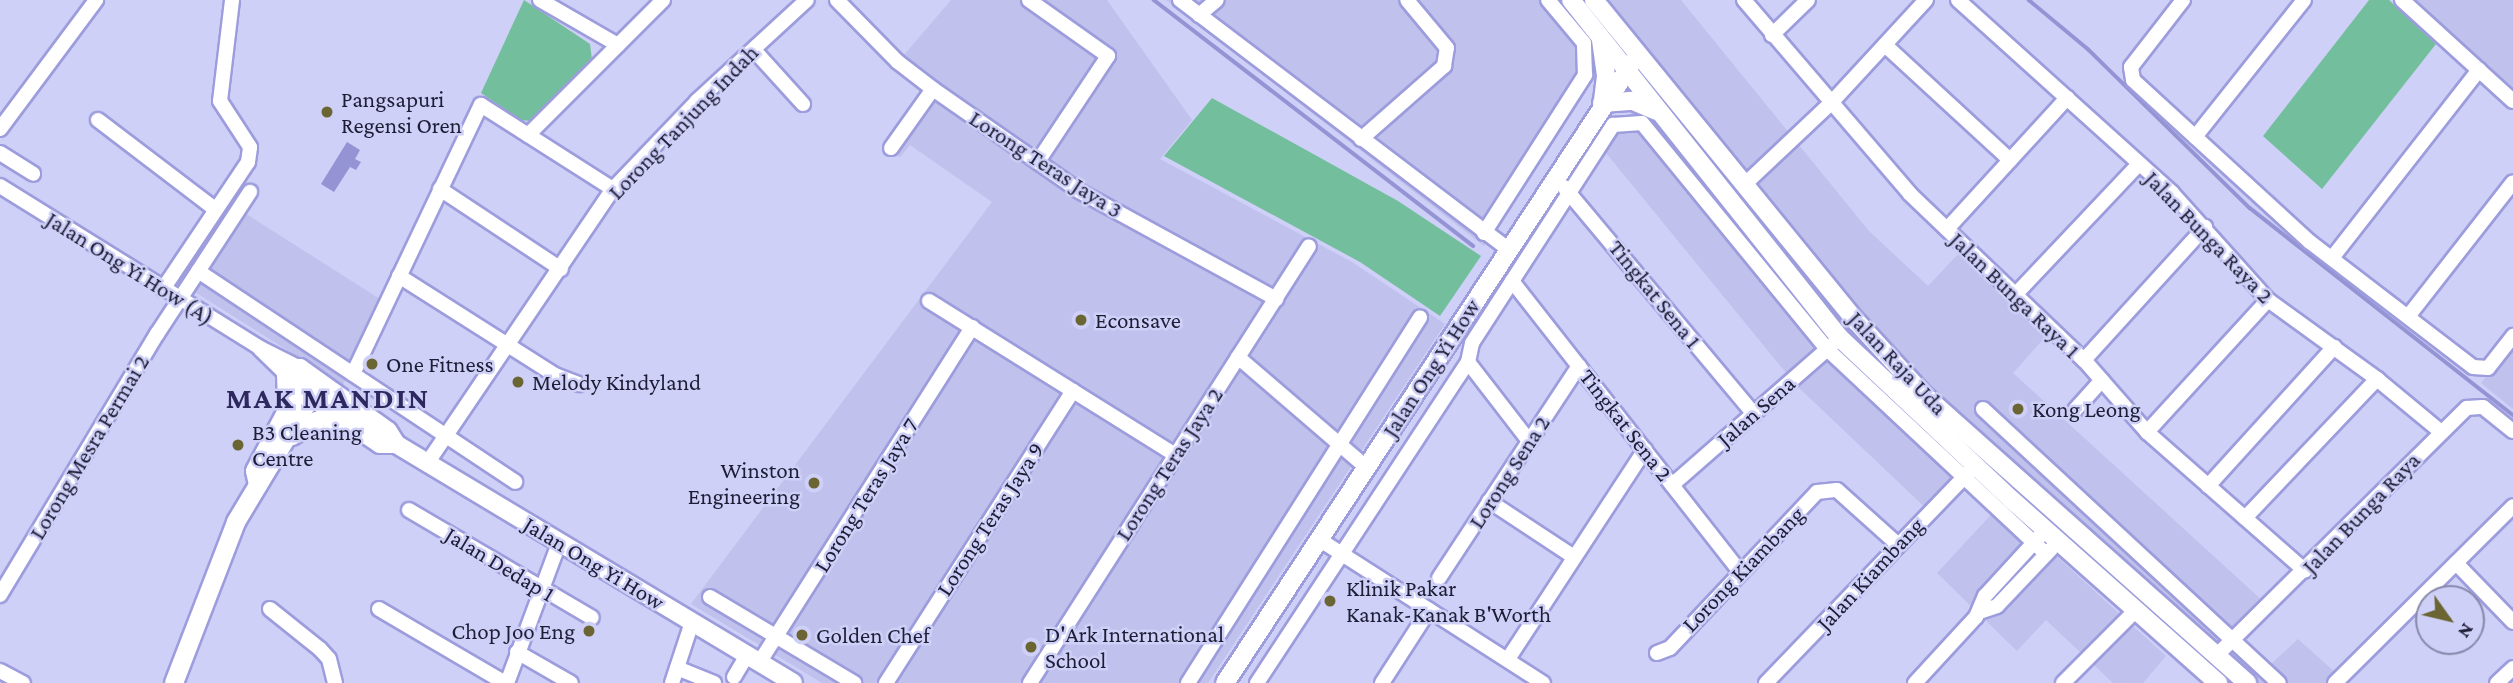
<!DOCTYPE html>
<html>
<head>
<meta charset="utf-8">
<style>
  body { margin:0 }
  #map { position:relative; width:2513px; height:683px; overflow:hidden; background:#cfd0f8; font-family:"Crimson Pro",serif }
  div>[style] { position:absolute }
  .built>* { inset:0; background:#c0c1ec }
  .green>* { inset:0; background:#73bf9d }
  .water>* { inset:0; background:#9494d5 }
  .stream>* { height:3.5px; margin:-1.75px; padding:0 1.75px; transform-origin:1.75px; border-radius:1.75px; background:#9494d5 }
  .roads { filter:drop-shadow(2px 0 #9d9ddd) drop-shadow(-2px 0 #9d9ddd) drop-shadow(0 2px #9d9ddd) drop-shadow(0 -2px #9d9ddd) }
  .minor>* { height:14px; margin:-7px; padding:0 7px; transform-origin:7px; border-radius:7px; background:#fff }
  .major>* { height:18px; margin:-9px; padding:0 9px; transform-origin:9px; border-radius:9px; background:#fff }
  .dots>* { width:19px; height:19px; translate:-50% -50%; box-sizing:border-box; border:4px solid #cfd0f8; border-radius:50% }
  span { translate:-50% -50%; white-space:nowrap; text-align:center; line-height:1.15; -webkit-text-stroke:5px #cfd0f8; paint-order:stroke }
  .poi-label { font-size:23px; color:#1e1d36 }
  .left { translate:0 -50%; text-align:left }
  .right { translate:-100% -50%; text-align:right }
  .street-label { font-size:23px; color:#1e1d36 }
  .district-label { font-size:30px; color:#2d285e; font-weight:700; letter-spacing:2px }
  .north { position:absolute; left:2415px; top:585px; width:70px; height:70px; box-sizing:border-box; background:#cfd0f8; border:2px solid #88a; border-radius:50%; rotate:124deg; font-size:19px; font-weight:700; line-height:28px; text-align:center; color:#1e1d36 }
  .north::after { content:''; display:block; margin:auto; width:24px; height:32px; background:#6a6532; clip-path:polygon(50% 0,100% 100%,50% 72%,0 100%) }
</style>
</head>
<body>
<div id="map">
  <div class="built">
    <i style="clip-path:polygon(951px 0,1107px 0,1192px 120px,1160px 159px,1352px 262px,1445px 324px,1208px 683px,822px 683px,691px 604px,992px 202px,910px 145px,900px 157px,890px 150px,933px 90px,898px 62px)"></i>
    <i style="clip-path:polygon(1166px 0,1553px 0,1592px 46px,1588px 78px,1484px 246px)"></i>
    <i style="clip-path:polygon(1607px 0,1681px 0,1869px 231px,1928px 286px,1959px 253px,2047px 335px,2013px 373px,2264px 602px,2233px 633px,2269px 666px,2298px 639px,2347px 683px,2253px 683px,1924px 391px)"></i>
    <i style="clip-path:polygon(2409px 0,2513px 0,2513px 94px)"></i>
    <i style="clip-path:polygon(1636px 112px,1825px 341px,1970px 478px,1934px 516px,1796px 385px,1597px 142px,1611px 120px)"></i>
    <i style="clip-path:polygon(229px 203px,380px 299px,341px 390px,290px 352px,179px 282px)"></i>
    <i style="clip-path:polygon(2513px 342px,2513px 409px,2481px 383px)"></i>
    <i style="clip-path:polygon(2000px 505px,2166px 656px,2143px 683px,2113px 683px,2046px 620px,2017px 651px,1937px 573px)"></i>
  </div>
  <div class="green">
    <i style="clip-path:polygon(524px 0,590px 44px,592px 60px,531px 121px,520px 120px,481px 93px)"></i>
    <i style="clip-path:polygon(2369px 0,2389px 0,2436px 44px,2322px 189px,2263px 136px)"></i>
    <i style="clip-path:polygon(1212px 98px,1398px 201px,1481px 256px,1440px 316px,1360px 262px,1164px 156px)"></i>
  </div>
  <div class="water">
    <i style="clip-path:polygon(347px 142px,360px 150px,355px 159px,361px 162px,356px 170px,350px 167px,334px 192px,321px 184px)"></i>
  </div>
  <div class="stream">
    <i style="left:1154px;top:0;width:403px;rotate:37.6deg"></i>
    <i style="left:2029px;top:0;width:77px;rotate:39.7deg"></i>
    <i style="left:2088px;top:49px;width:227px;rotate:44.5deg"></i>
    <i style="left:2250px;top:208px;width:335px;rotate:38.2deg"></i>
  </div>
  <div class="roads">
    <div class="minor">
      <i style="left:540px;top:0;width:90px;rotate:30deg"></i>
      <i style="left:837px;top:0;width:87px;rotate:45.5deg"></i>
      <i style="left:898px;top:62px;width:44px;rotate:37.6deg"></i>
      <i style="left:933px;top:89px;width:178px;rotate:34.9deg"></i>
      <i style="left:1079px;top:191px;width:225px;rotate:28.7deg"></i>
      <i style="left:1029px;top:0;width:97px;rotate:35.3deg"></i>
      <i style="left:1108px;top:56px;width:125px;rotate:123.6deg"></i>
      <i style="left:1180px;top:0;width:412px;rotate:37.2deg"></i>
      <i style="left:1744px;top:0;width:255px;rotate:49.4deg"></i>
      <i style="left:1910px;top:194px;width:240px;rotate:43.7deg"></i>
      <i style="left:2084px;top:360px;width:96px;rotate:48.8deg"></i>
      <i style="left:2147px;top:432px;width:210px;rotate:41.3deg"></i>
      <i style="left:1958px;top:0;width:288px;rotate:42deg"></i>
      <i style="left:2172px;top:193px;width:144px;rotate:48.1deg"></i>
      <i style="left:2268px;top:300px;width:135px;rotate:35.9deg"></i>
      <i style="left:2377px;top:379px;width:83px;rotate:39.6deg"></i>
      <i style="left:2183px;top:0;width:85px;rotate:127.8deg"></i>
      <i style="left:2131px;top:67px;width:13px;rotate:81deg"></i>
      <i style="left:2133px;top:80px;width:240px;rotate:42.5deg"></i>
      <i style="left:2310px;top:242px;width:205px;rotate:37.5deg"></i>
      <i style="left:2473px;top:367px;width:15px;rotate:4deg"></i>
      <i style="left:2488px;top:368px;width:41px;rotate:-52deg"></i>
      <i style="left:2402px;top:0;width:150px;rotate:42.3deg"></i>
      <i style="left:1199px;top:15px;width:23px;rotate:-40deg"></i>
      <i style="left:1772px;top:35px;width:50px;rotate:-44.2deg"></i>
      <i style="left:1885px;top:45px;width:170px;rotate:42.6deg"></i>
      <i style="left:754px;top:50px;width:73px;rotate:47.8deg"></i>
      <i style="left:98px;top:120px;width:148px;rotate:37.3deg"></i>
      <i style="left:0;top:129px;width:161px;rotate:-53.3deg"></i>
      <i style="left:528px;top:135px;width:191px;rotate:-45deg"></i>
      <i style="left:2195px;top:137px;width:175px;rotate:-51.5deg"></i>
      <i style="left:1361px;top:139px;width:111px;rotate:-41.3deg"></i>
      <i style="left:1444px;top:66px;width:18px;rotate:-81deg"></i>
      <i style="left:1447px;top:48px;width:62px;rotate:-129.8deg"></i>
      <i style="left:891px;top:148px;width:72px;rotate:-54.6deg"></i>
      <i style="left:0;top:153px;width:39px;rotate:32deg"></i>
      <i style="left:1744px;top:185px;width:120px;rotate:-43.3deg"></i>
      <i style="left:1831px;top:103px;width:140px;rotate:-47.3deg"></i>
      <i style="left:0;top:186px;width:306px;rotate:31.9deg"></i>
      <i style="left:260px;top:348px;width:45px;rotate:26.6deg"></i>
      <i style="left:1564px;top:187px;width:296px;rotate:50.1deg"></i>
      <i style="left:440px;top:189px;width:145px;rotate:33.5deg"></i>
      <i style="left:1947px;top:229px;width:178px;rotate:-47.5deg"></i>
      <i style="left:1484px;top:233px;width:188px;rotate:-57.4deg"></i>
      <i style="left:1585px;top:75px;width:32px;rotate:-92deg"></i>
      <i style="left:1584px;top:43px;width:56px;rotate:-129.9deg"></i>
      <i style="left:2332px;top:258px;width:239px;rotate:-52deg"></i>
      <i style="left:198px;top:271px;width:381px;rotate:33.6deg"></i>
      <i style="left:399px;top:276px;width:185px;rotate:32.4deg"></i>
      <i style="left:555px;top:375px;width:26px;rotate:21deg"></i>
      <i style="left:1512px;top:281px;width:367px;rotate:51.9deg"></i>
      <i style="left:163px;top:289px;width:153px;rotate:-56.2deg"></i>
      <i style="left:248px;top:162px;width:15px;rotate:-82deg"></i>
      <i style="left:250px;top:147px;width:55px;rotate:-123.1deg"></i>
      <i style="left:220px;top:101px;width:102px;rotate:-83.2deg"></i>
      <i style="left:2015px;top:295px;width:180px;rotate:-46.6deg"></i>
      <i style="left:929px;top:301px;width:290px;rotate:32deg"></i>
      <i style="left:2410px;top:314px;width:167px;rotate:-52deg"></i>
      <i style="left:260px;top:349px;width:46px;rotate:44.1deg"></i>
      <i style="left:1238px;top:357px;width:170px;rotate:40.7deg"></i>
      <i style="left:2084px;top:360px;width:180px;rotate:-47.7deg"></i>
      <i style="left:1468px;top:362px;width:100px;rotate:52.3deg"></i>
      <i style="left:353px;top:374px;width:298px;rotate:-64.6deg"></i>
      <i style="left:481px;top:105px;width:156px;rotate:32.5deg"></i>
      <i style="left:1983px;top:409px;width:403px;rotate:42.8deg"></i>
      <i style="left:2075px;top:410px;width:40px;rotate:-48deg"></i>
      <i style="left:2147px;top:432px;width:179px;rotate:-47.5deg"></i>
      <i style="left:428px;top:462px;width:330px;rotate:-55.9deg"></i>
      <i style="left:613px;top:189px;width:122px;rotate:-46.3deg"></i>
      <i style="left:697px;top:101px;width:149px;rotate:-42.6deg"></i>
      <i style="left:1672px;top:485px;width:213px;rotate:-41.2deg"></i>
      <i style="left:2208px;top:486px;width:188px;rotate:-47.8deg"></i>
      <i style="left:1489px;top:501px;width:102px;rotate:33.4deg"></i>
      <i style="left:409px;top:510px;width:212px;rotate:30.5deg"></i>
      <i style="left:2245px;top:518px;width:192px;rotate:-46.5deg"></i>
      <i style="left:1320px;top:540px;width:265px;rotate:32.7deg"></i>
      <i style="left:2456px;top:563px;width:82px;rotate:46deg"></i>
      <i style="left:1439px;top:578px;width:254px;rotate:-56.6deg"></i>
      <i style="left:0;top:595px;width:305px;rotate:-59deg"></i>
      <i style="left:157px;top:334px;width:170px;rotate:-56.8deg"></i>
      <i style="left:710px;top:597px;width:168px;rotate:30.8deg"></i>
      <i style="left:270px;top:609px;width:64px;rotate:38.7deg"></i>
      <i style="left:320px;top:649px;width:13px;rotate:48deg"></i>
      <i style="left:329px;top:659px;width:25px;rotate:76deg"></i>
      <i style="left:379px;top:609px;width:146px;rotate:30.4deg"></i>
      <i style="left:1979px;top:612px;width:19px;rotate:-18deg"></i>
      <i style="left:1997px;top:606px;width:79px;rotate:-46.5deg"></i>
      <i style="left:517px;top:652px;width:62px;rotate:29.9deg"></i>
      <i style="left:1657px;top:653px;width:14px;rotate:-21deg"></i>
      <i style="left:1670px;top:648px;width:214px;rotate:-46.7deg"></i>
      <i style="left:1817px;top:492px;width:20px;rotate:-6deg"></i>
      <i style="left:1837px;top:490px;width:79px;rotate:41.9deg"></i>
      <i style="left:2216px;top:656px;width:353px;rotate:-44.7deg"></i>
      <i style="left:2467px;top:408px;width:16px;rotate:-4deg"></i>
      <i style="left:2483px;top:407px;width:38px;rotate:39deg"></i>
      <i style="left:1508px;top:659px;width:250px;rotate:-56.8deg"></i>
      <i style="left:759px;top:663px;width:398px;rotate:-57.6deg"></i>
      <i style="left:677px;top:668px;width:40px;rotate:22deg"></i>
      <i style="left:0;top:671px;width:26px;rotate:28deg"></i>
      <i style="left:734px;top:677px;width:26px;rotate:-59deg"></i>
      <i style="left:507px;top:683px;width:149px;rotate:-69.6deg"></i>
      <i style="left:672px;top:683px;width:64px;rotate:-71.8deg"></i>
      <i style="left:886px;top:683px;width:347px;rotate:-57.4deg"></i>
      <i style="left:1030px;top:683px;width:518px;rotate:-57.44deg"></i>
      <i style="left:1188px;top:683px;width:433px;rotate:-57.6deg"></i>
      <i style="left:1257px;top:683px;width:384px;rotate:-56.7deg"></i>
      <i style="left:1468px;top:362px;width:19px;rotate:-78deg"></i>
      <i style="left:1472px;top:343px;width:260px;rotate:-57.1deg"></i>
      <i style="left:1613px;top:125px;width:29px;rotate:-4deg"></i>
      <i style="left:1642px;top:123px;width:292px;rotate:50.7deg"></i>
      <i style="left:1827px;top:349px;width:300px;rotate:43.1deg"></i>
      <i style="left:1382px;top:683px;width:87px;rotate:-57.2deg"></i>
      <i style="left:1766px;top:683px;width:293px;rotate:-46.1deg"></i>
      <i style="left:1915px;top:683px;width:90px;rotate:-47.3deg"></i>
      <i style="left:1976px;top:617px;width:23px;rotate:-67deg"></i>
      <i style="left:1985px;top:596px;width:81px;rotate:-47.5deg"></i>
      <i style="left:2063px;top:683px;width:103px;rotate:-45deg"></i>
      <i style="left:2335px;top:683px;width:251px;rotate:-44.8deg"></i>
      <i style="left:2497px;top:683px;width:22px;rotate:-43deg"></i>
    </div>
    <div class="major">
      <i style="left:1571px;top:0;width:432px;rotate:51.5deg"></i>
      <i style="left:1840px;top:338px;width:236px;rotate:43.3deg"></i>
      <i style="left:2012px;top:500px;width:276px;rotate:41.6deg"></i>
      <i style="left:1594px;top:0;width:416px;rotate:50.8deg"></i>
      <i style="left:1857px;top:322px;width:99px;rotate:47.5deg"></i>
      <i style="left:1924px;top:395px;width:433px;rotate:41.7deg"></i>
      <i style="left:1601px;top:40px;width:36px;rotate:82deg"></i>
      <i style="left:1606px;top:76px;width:23px;rotate:97deg"></i>
      <i style="left:1602px;top:103px;width:31px;rotate:-4deg"></i>
      <i style="left:1633px;top:101px;width:25px;rotate:23deg"></i>
      <i style="left:300px;top:368px;width:108px;rotate:35.6deg"></i>
      <i style="left:388px;top:431px;width:15px;rotate:58deg"></i>
      <i style="left:396px;top:444px;width:463px;rotate:31deg"></i>
      <i style="left:286px;top:374px;width:32px;rotate:88deg"></i>
      <i style="left:302px;top:391px;width:94px;rotate:34.2deg"></i>
      <i style="left:380px;top:444px;width:16px"></i>
      <i style="left:292px;top:436px;width:29px;rotate:-31deg"></i>
      <i style="left:317px;top:421px;width:30px;rotate:12deg"></i>
      <i style="left:258px;top:485px;width:14px;rotate:-102deg"></i>
      <i style="left:255px;top:471px;width:94px;rotate:-62.1deg"></i>
      <i style="left:174px;top:683px;width:173px;rotate:-68.9deg"></i>
      <i style="left:236px;top:522px;width:146px;rotate:-59deg"></i>
      <i style="left:311px;top:397px;width:31px;rotate:-111deg"></i>
      <i style="left:1225px;top:683px;width:742px;rotate:-56.72deg"></i>
    </div>
  </div>
  <div class="dots">
    <i style="left:327px;top:112px;background:#6a6532"></i>
    <i style="left:1081px;top:320px;background:#6a6532"></i>
    <i style="left:372px;top:364px;background:#6a6532"></i>
    <i style="left:518px;top:382px;background:#6a6532"></i>
    <i style="left:2018px;top:409px;background:#6a6532"></i>
    <i style="left:238px;top:445px;background:#6a6532"></i>
    <i style="left:814px;top:483px;background:#6a6532"></i>
    <i style="left:1330px;top:601px;background:#6a6532"></i>
    <i style="left:589px;top:631px;background:#6a6532"></i>
    <i style="left:802px;top:635px;background:#6a6532"></i>
    <i style="left:1031px;top:647px;background:#6a6532"></i>
  </div>
  <div class="poi-label">
    <span class="left" style="left:341px;top:112px">Pangsapuri<br>Regensi Oren</span>
    <span class="left" style="left:1095px;top:320px">Econsave</span>
    <span class="left" style="left:386px;top:364px">One Fitness</span>
    <span class="left" style="left:532px;top:382px">Melody Kindyland</span>
    <span class="left" style="left:2032px;top:409px">Kong Leong</span>
    <span class="left" style="left:252px;top:445px">B3 Cleaning<br>Centre</span>
    <span class="right" style="left:800px;top:483px">Winston<br>Engineering</span>
    <span class="left" style="left:1346px;top:601px">Klinik Pakar<br>Kanak-Kanak B'Worth</span>
    <span class="right" style="left:575px;top:631px">Chop Joo Eng</span>
    <span class="left" style="left:1045px;top:647px">D'Ark International<br>School</span>
    <span class="left" style="left:816px;top:635px">Golden Chef</span>
  </div>
  <div class="street-label">
    <span style="left:683px;top:122px;rotate:-46deg">Lorong Tanjung Indah</span>
    <span style="left:1046px;top:164px;rotate:33deg">Lorong Teras Jaya 3</span>
    <span style="left:2209px;top:237px;rotate:46deg">Jalan Bunga Raya 2</span>
    <span style="left:130px;top:268px;rotate:32deg">Jalan Ong Yi How (A)</span>
    <span style="left:1655px;top:294px;rotate:51deg">Tingkat Sena 1</span>
    <span style="left:2015px;top:295px;rotate:44deg">Jalan Bunga Raya 1</span>
    <span style="left:1898px;top:363px;rotate:47deg">Jalan Raja Uda</span>
    <span style="left:1431px;top:368px;rotate:-57deg">Jalan Ong Yi How</span>
    <span style="left:1756px;top:411px;rotate:-41deg">Jalan Sena</span>
    <span style="left:1626px;top:425px;rotate:52deg">Tingkat Sena 2</span>
    <span style="left:89px;top:447px;rotate:-59deg">Lorong Mesra Permai 2</span>
    <span style="left:1169px;top:464px;rotate:-57deg">Lorong Teras Jaya 2</span>
    <span style="left:1509px;top:472px;rotate:-57deg">Lorong Sena 2</span>
    <span style="left:866px;top:495px;rotate:-58deg">Lorong Teras Jaya 7</span>
    <span style="left:2361px;top:513px;rotate:-46deg">Jalan Bunga Raya</span>
    <span style="left:990px;top:519px;rotate:-57deg">Lorong Teras Jaya 9</span>
    <span style="left:594px;top:563px;rotate:31deg">Jalan Ong Yi How</span>
    <span style="left:500px;top:564px;rotate:31deg">Jalan Dedap 1</span>
    <span style="left:1743px;top:569px;rotate:-46deg">Lorong Kiambang</span>
    <span style="left:1870px;top:574px;rotate:-47deg">Jalan Kiambang</span>
  </div>
  <div class="district-label">
    <span style="left:328px;top:398px">MAK MANDIN</span>
  </div>
  <div class="north">N</div>
</div>
</body>
</html>
